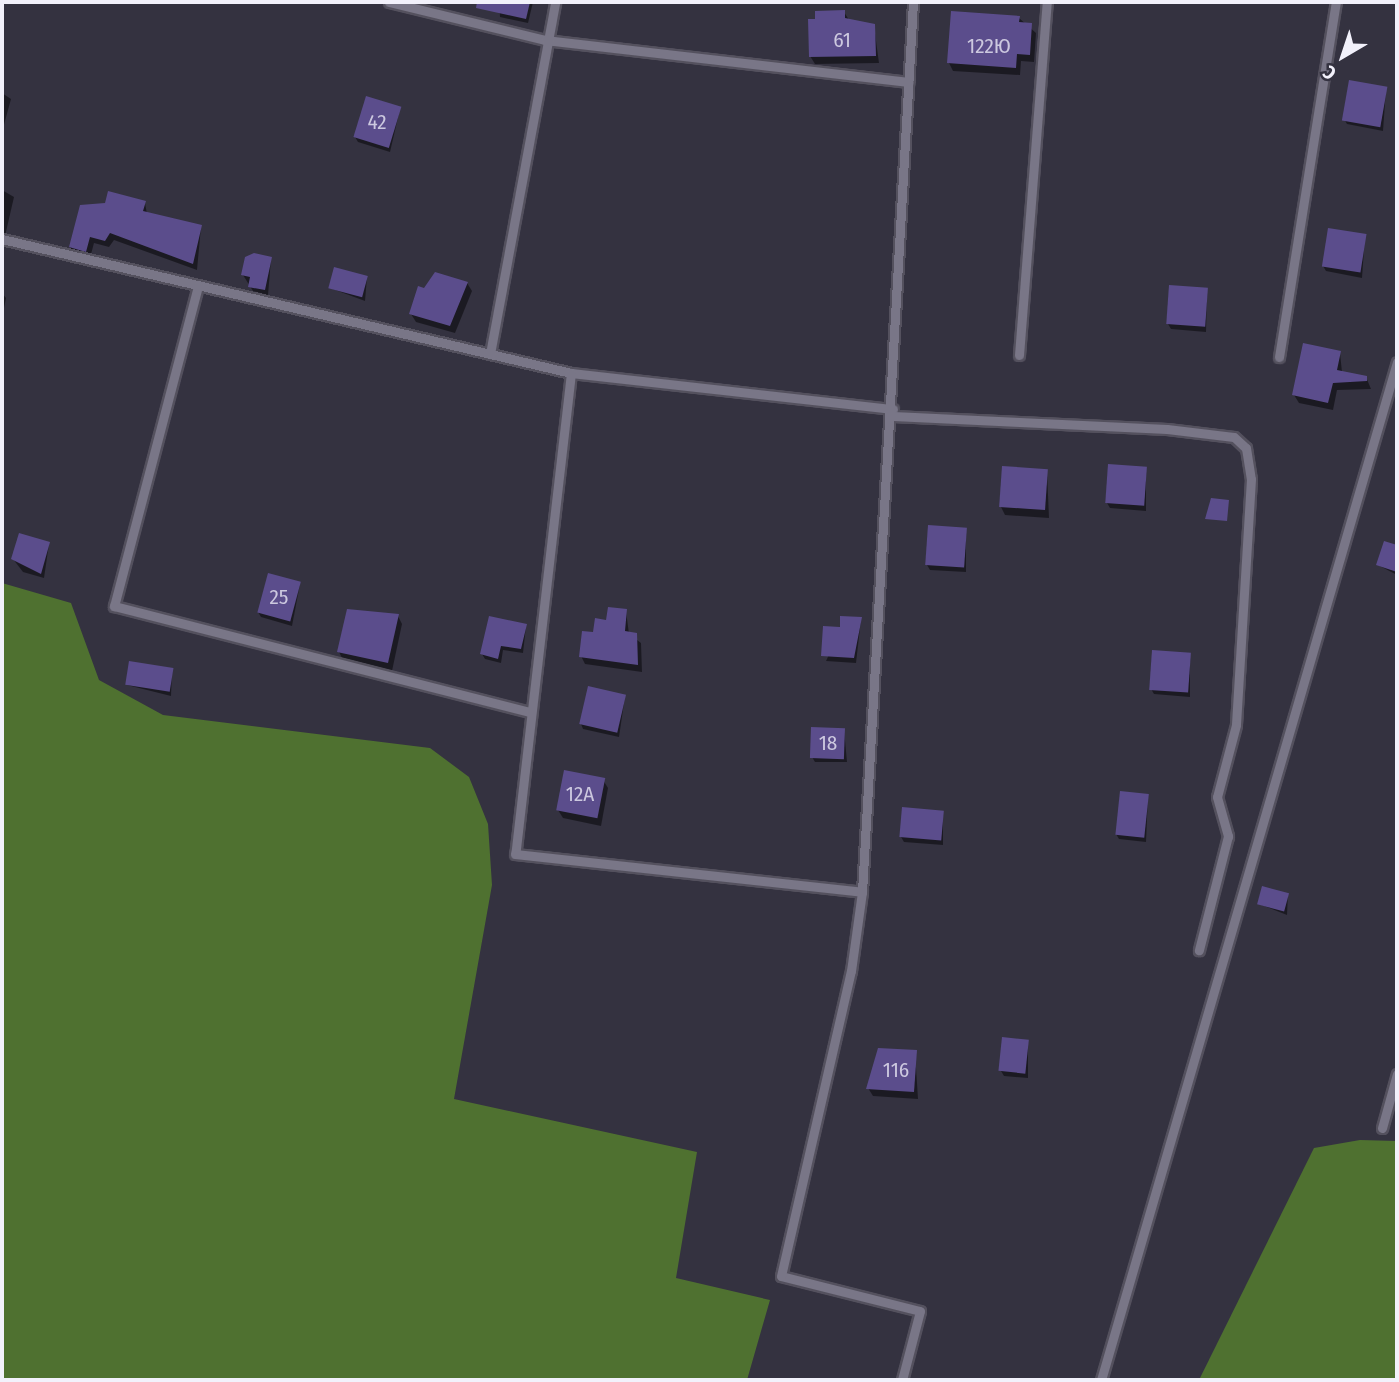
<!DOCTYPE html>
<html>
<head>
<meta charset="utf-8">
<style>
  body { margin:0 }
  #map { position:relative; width:1399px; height:1382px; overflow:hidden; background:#343240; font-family:"Fira Sans Condensed",sans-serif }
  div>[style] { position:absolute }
  .forest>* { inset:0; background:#4f7130 }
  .shadow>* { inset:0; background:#0007 }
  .building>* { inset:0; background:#5b4d8c; transform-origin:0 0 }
  .roads { filter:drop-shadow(2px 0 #54515e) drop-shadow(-2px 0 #54515e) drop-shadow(0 2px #54515e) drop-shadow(0 -2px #54515e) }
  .lane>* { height:9px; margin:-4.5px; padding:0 4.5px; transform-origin:4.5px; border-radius:4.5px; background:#797687 }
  span { translate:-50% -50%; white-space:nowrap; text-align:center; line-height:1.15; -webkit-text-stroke:6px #343240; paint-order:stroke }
  .number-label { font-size:21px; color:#ccc8df }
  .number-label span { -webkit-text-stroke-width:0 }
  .frame { position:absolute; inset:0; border:4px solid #f2f1fb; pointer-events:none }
  .north { position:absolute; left:1308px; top:21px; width:70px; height:70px; -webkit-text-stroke:5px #343240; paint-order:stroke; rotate:219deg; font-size:19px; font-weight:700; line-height:28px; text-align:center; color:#f2f1fb }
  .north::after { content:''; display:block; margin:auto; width:24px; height:32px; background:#f2f1fb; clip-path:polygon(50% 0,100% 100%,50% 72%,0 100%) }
</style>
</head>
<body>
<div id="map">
  <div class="forest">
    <i style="clip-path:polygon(2px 583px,71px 603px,99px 680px,163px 715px,430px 748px,469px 777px,488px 824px,492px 885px,454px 1099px,697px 1152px,676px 1278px,770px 1300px,747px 1380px,2px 1380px)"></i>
    <i style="clip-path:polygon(1360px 1140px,1397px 1141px,1397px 1380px,1199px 1380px,1314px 1148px)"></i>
  </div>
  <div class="shadow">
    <i style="clip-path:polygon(499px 2px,533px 2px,528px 23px,500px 17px)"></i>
    <i style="clip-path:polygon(844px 12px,849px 20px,874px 26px,879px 63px,815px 64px,810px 56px)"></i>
    <i style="clip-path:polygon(1019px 18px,1036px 33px,1034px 62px,1021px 61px,1020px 75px,953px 71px,949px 63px)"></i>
    <i style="clip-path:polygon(1386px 89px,1383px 131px,1347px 124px,1344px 119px)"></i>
    <i style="clip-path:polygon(2px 93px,11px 99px,2px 132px)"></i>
    <i style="clip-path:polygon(400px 109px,390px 152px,358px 142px,355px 137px)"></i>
    <i style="clip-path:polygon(2px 190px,14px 197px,5px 236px,2px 236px)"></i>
    <i style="clip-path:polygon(145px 203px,147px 214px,201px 227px,197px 270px,114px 240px,109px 247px,94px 243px,90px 258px,74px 254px,70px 247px)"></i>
    <i style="clip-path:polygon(1365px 236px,1362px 278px,1326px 271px,1323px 266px)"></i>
    <i style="clip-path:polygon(271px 259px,268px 295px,253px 291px,243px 275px)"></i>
    <i style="clip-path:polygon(367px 277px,365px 301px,330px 288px)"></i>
    <i style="clip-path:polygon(467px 283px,472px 291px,455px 333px,416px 322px,411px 314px)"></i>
    <i style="clip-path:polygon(1207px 290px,1206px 332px,1171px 329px,1168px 324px)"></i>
    <i style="clip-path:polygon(2px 293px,6px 298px,2px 318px)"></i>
    <i style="clip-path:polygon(1340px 353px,1342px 372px,1366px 377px,1371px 389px,1337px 390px,1333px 410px,1299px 403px,1294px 395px)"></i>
    <i style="clip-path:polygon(1146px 469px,1146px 511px,1110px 508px,1107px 503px)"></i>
    <i style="clip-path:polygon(1047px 471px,1049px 518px,1005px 515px,1001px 507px)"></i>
    <i style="clip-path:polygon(966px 530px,966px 572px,930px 570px,927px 565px)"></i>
    <i style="clip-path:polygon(1385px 543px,1397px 547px,1397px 575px,1378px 565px)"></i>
    <i style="clip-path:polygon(49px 544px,44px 578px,23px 572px,13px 559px)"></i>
    <i style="clip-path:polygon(300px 584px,292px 626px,261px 617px,258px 612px)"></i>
    <i style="clip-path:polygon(626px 611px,629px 634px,641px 643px,642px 672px,585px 664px,581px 656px,594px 634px)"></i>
    <i style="clip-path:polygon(398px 616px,402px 624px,392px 671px,343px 660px,339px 652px)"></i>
    <i style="clip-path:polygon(861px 619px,856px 663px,826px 661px,841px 629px)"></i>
    <i style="clip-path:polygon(526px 626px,523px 653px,503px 650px,501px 663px,485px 659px,482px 654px)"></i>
    <i style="clip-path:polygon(1190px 654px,1190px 697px,1154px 694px,1151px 689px)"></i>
    <i style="clip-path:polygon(172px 670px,171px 696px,127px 685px)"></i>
    <i style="clip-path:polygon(625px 696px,619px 737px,583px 729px,581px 724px)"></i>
    <i style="clip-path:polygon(844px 729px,847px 762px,815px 762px,812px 757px)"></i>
    <i style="clip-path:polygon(603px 780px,608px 788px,601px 826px,563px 818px,558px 810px)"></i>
    <i style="clip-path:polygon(1148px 796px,1146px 842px,1119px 839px,1116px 834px)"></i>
    <i style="clip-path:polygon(943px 812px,943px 845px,904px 842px,901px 837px)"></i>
    <i style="clip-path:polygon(1288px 894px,1287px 915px,1259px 904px)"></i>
    <i style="clip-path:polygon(1028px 1042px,1028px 1078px,1004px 1076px,1001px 1071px)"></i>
    <i style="clip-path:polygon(915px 1052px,918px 1099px,873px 1096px,868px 1088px)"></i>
  </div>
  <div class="building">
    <i style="clip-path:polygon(477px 2px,530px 2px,526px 19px,476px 8px)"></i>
    <i style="clip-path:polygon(845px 10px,845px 18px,875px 24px,876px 56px,809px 57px,808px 19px,815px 19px,815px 11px)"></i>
    <i style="clip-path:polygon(951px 11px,1020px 16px,1019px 22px,1032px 23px,1030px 55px,1017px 54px,1016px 68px,947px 63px)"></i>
    <i style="left:1349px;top:80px;width:39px;height:41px;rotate:10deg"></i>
    <i style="left:366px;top:96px;width:37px;height:43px;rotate:17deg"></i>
    <i style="clip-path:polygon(108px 191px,146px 201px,143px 211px,202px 225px,193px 264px,110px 233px,105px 241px,90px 237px,86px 252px,69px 247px,80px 205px,105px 203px)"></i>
    <i style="left:1328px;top:228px;width:39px;height:39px;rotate:9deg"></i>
    <i style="clip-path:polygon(254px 253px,272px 257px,265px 290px,248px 287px,250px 277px,241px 275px,245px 257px)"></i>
    <i style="left:334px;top:267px;width:35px;height:22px;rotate:15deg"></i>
    <i style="clip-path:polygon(435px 272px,468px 282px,450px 326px,409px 314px,418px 286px,424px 288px)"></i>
    <i style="left:1169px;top:285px;width:39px;height:39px;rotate:4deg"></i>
    <i style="clip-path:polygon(1303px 343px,1341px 351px,1337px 370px,1367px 376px,1367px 381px,1333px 383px,1328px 403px,1292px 395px)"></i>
    <i style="left:1108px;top:464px;width:39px;height:39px;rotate:4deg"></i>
    <i style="left:1002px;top:466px;width:46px;height:41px;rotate:4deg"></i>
    <i style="clip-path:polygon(1211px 498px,1229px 500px,1227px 521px,1205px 519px)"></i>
    <i style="left:928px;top:525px;width:39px;height:40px;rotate:4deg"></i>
    <i style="clip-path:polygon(19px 533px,50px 542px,41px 574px,11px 559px)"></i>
    <i style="clip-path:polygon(1384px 541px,1397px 545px,1397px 572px,1376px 565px)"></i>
    <i style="left:268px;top:573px;width:34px;height:41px;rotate:15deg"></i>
    <i style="clip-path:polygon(608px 607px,627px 609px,625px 631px,637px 633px,638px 665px,579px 657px,582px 631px,593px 632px,595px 618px,606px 620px)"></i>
    <i style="clip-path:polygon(347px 609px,399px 614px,388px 663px,337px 652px)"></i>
    <i style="clip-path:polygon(489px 616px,527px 624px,521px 649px,501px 646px,498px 659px,480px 654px)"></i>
    <i style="clip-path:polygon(840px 616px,862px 617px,854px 658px,821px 656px,823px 626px,840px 627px)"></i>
    <i style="left:1152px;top:650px;width:39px;height:40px;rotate:4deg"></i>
    <i style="left:129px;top:661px;width:45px;height:24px;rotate:9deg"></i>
    <i style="left:588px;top:686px;width:39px;height:39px;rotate:13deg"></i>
    <i style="left:811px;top:727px;width:34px;height:31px;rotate:2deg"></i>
    <i style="left:564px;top:770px;width:42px;height:41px;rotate:11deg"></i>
    <i style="left:1120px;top:791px;width:29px;height:44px;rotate:6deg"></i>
    <i style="left:902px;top:807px;width:42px;height:30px;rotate:5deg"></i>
    <i style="left:1262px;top:886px;width:28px;height:19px;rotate:15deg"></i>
    <i style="left:1002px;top:1037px;width:27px;height:34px;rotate:6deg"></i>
    <i style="clip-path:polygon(878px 1048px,917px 1050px,914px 1092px,866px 1089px)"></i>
  </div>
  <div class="roads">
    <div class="lane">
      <i style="left:389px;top:2px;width:161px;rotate:13.7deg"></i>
      <i style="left:545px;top:40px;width:366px;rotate:6.6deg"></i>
      <i style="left:2px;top:239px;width:585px;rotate:13.25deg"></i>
      <i style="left:571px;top:373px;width:324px;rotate:6.4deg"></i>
      <i style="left:198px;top:286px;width:331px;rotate:104.7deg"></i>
      <i style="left:114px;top:606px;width:430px;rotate:14.3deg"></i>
      <i style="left:490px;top:354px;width:358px;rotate:-79.5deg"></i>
      <i style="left:1019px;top:355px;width:354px;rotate:-85.5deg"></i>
      <i style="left:1279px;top:357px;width:360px;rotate:-80.9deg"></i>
      <i style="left:571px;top:373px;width:484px;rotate:96.6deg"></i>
      <i style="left:515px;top:854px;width:349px;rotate:6.2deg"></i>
      <i style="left:893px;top:416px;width:274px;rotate:2.7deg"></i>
      <i style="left:1167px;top:429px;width:67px;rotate:6.8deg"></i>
      <i style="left:1234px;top:437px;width:16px;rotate:43deg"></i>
      <i style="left:1246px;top:448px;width:31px;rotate:81deg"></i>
      <i style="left:1251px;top:479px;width:246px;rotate:93.5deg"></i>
      <i style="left:1236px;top:725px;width:74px;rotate:104.8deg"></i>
      <i style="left:1217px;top:797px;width:41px;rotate:74.2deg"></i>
      <i style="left:1228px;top:836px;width:118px;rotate:104.3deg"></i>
      <i style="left:1382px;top:1128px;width:56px;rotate:-74.5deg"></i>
      <i style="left:902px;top:1380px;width:71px;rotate:-75.4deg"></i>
      <i style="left:920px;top:1311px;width:143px;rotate:-165.9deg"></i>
      <i style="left:781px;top:1276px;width:313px;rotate:-77.1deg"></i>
      <i style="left:851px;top:971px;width:80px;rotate:-82.1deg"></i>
      <i style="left:862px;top:892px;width:891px;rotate:-86.72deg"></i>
      <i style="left:1101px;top:1380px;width:1060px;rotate:-73.79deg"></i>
    </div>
  </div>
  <div class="number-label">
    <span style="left:842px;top:40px">61</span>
    <span style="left:989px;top:46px">122Ю</span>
    <span style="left:377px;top:122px">42</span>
    <span style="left:279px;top:597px">25</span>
    <span style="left:828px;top:743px">18</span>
    <span style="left:580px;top:794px">12А</span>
    <span style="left:896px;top:1070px">116</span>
  </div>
  <div class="frame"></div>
  <div class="north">С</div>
</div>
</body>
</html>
